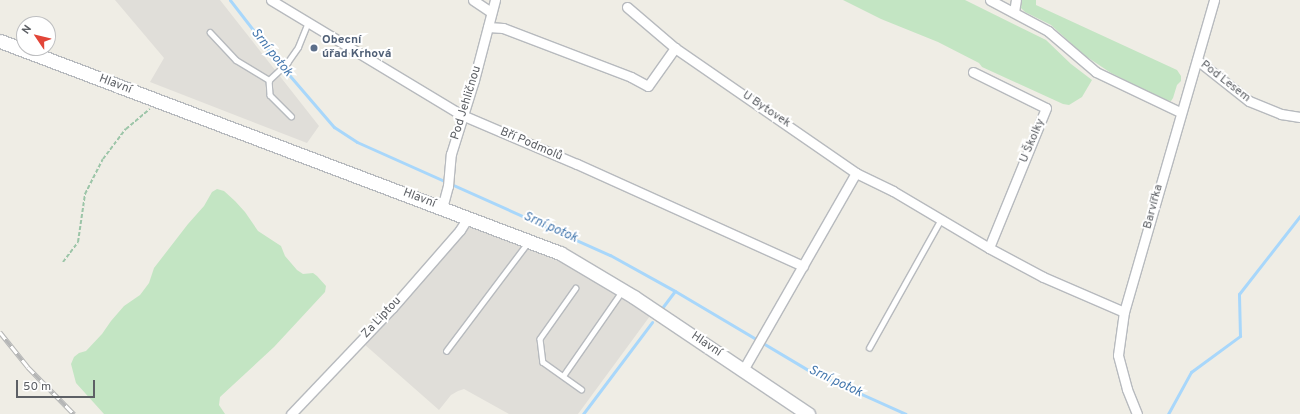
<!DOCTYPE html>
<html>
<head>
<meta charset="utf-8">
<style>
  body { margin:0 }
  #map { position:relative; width:1300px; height:414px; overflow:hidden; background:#efede5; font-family:Overpass,sans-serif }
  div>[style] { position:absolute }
  .industrial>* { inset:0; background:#e0ded9 }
  .green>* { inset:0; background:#c3e5c3 }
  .stream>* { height:3px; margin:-1.5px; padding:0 1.5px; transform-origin:1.5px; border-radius:1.5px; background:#a8d7fb }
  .path>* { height:2px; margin-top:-1px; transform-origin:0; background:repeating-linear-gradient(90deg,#9cc5a8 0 4px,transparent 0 6px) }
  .roads { filter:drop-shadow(1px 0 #b7babe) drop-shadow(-1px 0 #b7babe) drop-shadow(0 1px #b7babe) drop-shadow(0 -1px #b7babe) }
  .lane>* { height:4.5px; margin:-2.25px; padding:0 2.25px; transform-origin:2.25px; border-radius:2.25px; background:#fff }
  .street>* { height:9px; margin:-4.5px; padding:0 4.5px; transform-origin:4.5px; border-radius:4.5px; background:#fff }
  .secondary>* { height:13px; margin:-6.5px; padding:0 6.5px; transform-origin:6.5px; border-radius:6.5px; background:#fff }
  .rail>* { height:4.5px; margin-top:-2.25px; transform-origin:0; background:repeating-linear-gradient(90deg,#fff 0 9px,#b5b6b6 0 18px); box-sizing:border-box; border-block:1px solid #b5b6b6 }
  .dots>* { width:11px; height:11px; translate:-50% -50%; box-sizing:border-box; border:2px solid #fff; border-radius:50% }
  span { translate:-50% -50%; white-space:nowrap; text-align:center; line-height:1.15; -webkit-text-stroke:4px #fff; paint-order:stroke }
  .service-label { font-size:12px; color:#4e5e75; font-weight:700 }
  .left { translate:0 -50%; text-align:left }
  .street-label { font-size:12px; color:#5d6065 }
  .water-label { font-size:13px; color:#4578ae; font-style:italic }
  .north { position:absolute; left:16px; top:16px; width:40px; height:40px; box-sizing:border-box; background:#fff; border:1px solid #bebfc1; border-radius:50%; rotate:305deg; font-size:11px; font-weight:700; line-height:16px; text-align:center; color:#5d6065 }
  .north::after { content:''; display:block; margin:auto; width:14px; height:18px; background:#e24538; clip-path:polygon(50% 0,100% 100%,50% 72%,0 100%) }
  .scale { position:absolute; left:16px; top:380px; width:79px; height:18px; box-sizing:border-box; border:2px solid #5d6065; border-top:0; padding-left:5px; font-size:12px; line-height:14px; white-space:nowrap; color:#5d6065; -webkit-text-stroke:3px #fff; paint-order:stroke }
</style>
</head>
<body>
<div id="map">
  <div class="industrial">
    <i style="clip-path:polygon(115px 0,220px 0,319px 126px,307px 143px,150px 82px,164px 58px)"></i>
    <i style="clip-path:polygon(470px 227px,530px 249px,578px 270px,650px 316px,578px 414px,509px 414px,464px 389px,458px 391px,451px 395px,439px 410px,364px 344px)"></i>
  </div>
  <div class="green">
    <i style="clip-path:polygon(843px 0,965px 0,1046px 40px,1071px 64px,1092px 80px,1082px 97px,1069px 105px,1063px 104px,982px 67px,979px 63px,938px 42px,881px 19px)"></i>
    <i style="clip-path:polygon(1022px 0,1036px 0,1036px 5px,1177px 70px,1181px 76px,1181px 81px,1177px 85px,1173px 98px,1171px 101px,1164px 100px,1111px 73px,1084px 55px,1051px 25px,1025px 12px,1021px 8px)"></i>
    <i style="clip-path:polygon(217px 189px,224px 191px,235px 201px,245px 212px,258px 231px,281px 246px,285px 256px,297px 270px,303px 274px,313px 273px,317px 276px,326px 286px,325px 292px,274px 347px,220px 397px,219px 405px,225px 414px,104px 414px,76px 383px,71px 364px,74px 357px,79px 353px,86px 351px,102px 334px,111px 321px,124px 306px,140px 295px,149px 283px,154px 268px,188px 224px,204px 206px,212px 192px)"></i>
  </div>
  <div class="stream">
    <i style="left:230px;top:0;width:78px;rotate:52.3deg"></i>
    <i style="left:278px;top:62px;width:86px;rotate:49.3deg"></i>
    <i style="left:334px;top:127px;width:27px;rotate:33deg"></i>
    <i style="left:357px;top:142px;width:277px;rotate:24.1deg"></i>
    <i style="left:610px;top:255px;width:74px;rotate:29deg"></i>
    <i style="left:675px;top:291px;width:155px;rotate:30.7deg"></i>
    <i style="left:808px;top:370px;width:107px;rotate:24.2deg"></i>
    <i style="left:662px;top:308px;width:21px;rotate:-53deg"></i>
    <i style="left:583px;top:414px;width:115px;rotate:-53.1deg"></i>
    <i style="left:1168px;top:414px;width:48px;rotate:-61.3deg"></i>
    <i style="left:1191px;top:372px;width:61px;rotate:-36.3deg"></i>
    <i style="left:1240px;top:336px;width:42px;rotate:-91.4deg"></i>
    <i style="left:1239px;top:294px;width:99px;rotate:-52deg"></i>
  </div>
  <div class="path">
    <i style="left:63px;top:262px;width:25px;rotate:-53deg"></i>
    <i style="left:78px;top:242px;width:49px;rotate:-81.7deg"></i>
    <i style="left:85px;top:194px;width:39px;rotate:-63deg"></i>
    <i style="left:103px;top:159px;width:38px;rotate:-53deg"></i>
    <i style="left:126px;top:129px;width:31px;rotate:-40deg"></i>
  </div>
  <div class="roads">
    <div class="lane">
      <i style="left:210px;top:32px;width:38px;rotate:47deg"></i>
      <i style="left:236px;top:60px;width:39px;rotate:31deg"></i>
      <i style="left:269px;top:80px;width:25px;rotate:-43deg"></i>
      <i style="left:287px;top:63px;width:19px;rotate:-55deg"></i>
      <i style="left:298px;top:47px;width:27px;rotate:-68deg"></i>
      <i style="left:269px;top:80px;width:15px;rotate:86deg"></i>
      <i style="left:270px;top:95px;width:30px;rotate:45deg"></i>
      <i style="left:576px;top:288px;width:62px;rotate:125.2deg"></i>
      <i style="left:540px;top:339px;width:23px;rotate:83deg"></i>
      <i style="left:543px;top:362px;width:47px;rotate:35.4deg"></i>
      <i style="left:869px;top:348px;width:148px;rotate:-60.8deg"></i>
      <i style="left:446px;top:351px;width:136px;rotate:-53deg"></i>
      <i style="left:563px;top:376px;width:103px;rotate:-55.2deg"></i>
    </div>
    <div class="street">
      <i style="left:271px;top:0;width:223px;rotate:31.1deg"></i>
      <i style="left:462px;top:115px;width:125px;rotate:23.1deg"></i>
      <i style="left:577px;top:164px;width:248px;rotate:24.3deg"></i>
      <i style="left:473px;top:0;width:22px;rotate:34deg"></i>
      <i style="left:990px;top:0;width:66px;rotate:28.1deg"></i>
      <i style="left:1048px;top:31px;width:63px;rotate:40.5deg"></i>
      <i style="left:1096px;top:72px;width:93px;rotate:25.5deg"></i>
      <i style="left:627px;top:7px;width:63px;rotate:40.5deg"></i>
      <i style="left:675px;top:48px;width:220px;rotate:34.6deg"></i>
      <i style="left:856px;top:173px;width:41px;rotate:25.9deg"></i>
      <i style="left:893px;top:191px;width:112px;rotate:30.7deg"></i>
      <i style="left:989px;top:248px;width:61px;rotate:28.2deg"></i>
      <i style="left:1043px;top:277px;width:88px;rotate:23.4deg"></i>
      <i style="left:1014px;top:12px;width:12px;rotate:-81deg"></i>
      <i style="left:488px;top:27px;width:15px;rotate:4deg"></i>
      <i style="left:503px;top:28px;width:137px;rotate:20.9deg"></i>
      <i style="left:631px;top:77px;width:19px;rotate:28deg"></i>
      <i style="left:648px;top:86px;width:47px;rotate:-54.6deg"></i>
      <i style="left:1197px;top:60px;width:66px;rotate:38.3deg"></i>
      <i style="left:1249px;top:101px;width:35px;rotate:22deg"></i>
      <i style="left:1281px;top:114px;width:19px;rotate:9deg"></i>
      <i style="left:973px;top:72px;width:81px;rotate:26.3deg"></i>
      <i style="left:1046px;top:108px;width:151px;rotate:112.2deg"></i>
      <i style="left:442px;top:208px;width:23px;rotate:-75deg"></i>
      <i style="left:448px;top:186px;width:32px;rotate:-85deg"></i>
      <i style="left:451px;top:154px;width:77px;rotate:-72.7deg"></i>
      <i style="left:474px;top:80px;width:83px;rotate:-75.3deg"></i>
      <i style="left:743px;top:370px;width:227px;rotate:-60.2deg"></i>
      <i style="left:291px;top:414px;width:146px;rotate:-46.4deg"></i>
      <i style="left:392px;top:308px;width:103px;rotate:-48.9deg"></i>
      <i style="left:460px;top:230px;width:15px;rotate:-58deg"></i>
      <i style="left:1137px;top:414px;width:27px;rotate:-112deg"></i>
      <i style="left:1127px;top:389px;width:35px;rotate:-105deg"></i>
      <i style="left:1118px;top:355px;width:43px;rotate:-82.1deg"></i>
      <i style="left:1124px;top:312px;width:325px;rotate:-73.9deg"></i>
    </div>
    <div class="secondary">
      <i style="left:0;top:41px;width:599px;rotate:20.74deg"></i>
      <i style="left:560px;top:253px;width:86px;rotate:30.7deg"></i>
      <i style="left:634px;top:297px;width:210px;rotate:33.9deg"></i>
    </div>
  </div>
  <div class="rail">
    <i style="left:0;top:332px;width:45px;rotate:51.3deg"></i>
    <i style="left:28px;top:367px;width:66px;rotate:45.6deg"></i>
  </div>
  <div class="dots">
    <i style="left:314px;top:48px;background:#5c6f8a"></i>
  </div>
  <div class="service-label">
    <span class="left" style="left:322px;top:48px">Obecní<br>úřad Krhová</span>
  </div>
  <div class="street-label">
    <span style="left:1225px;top:82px;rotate:38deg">Pod Lesem</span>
    <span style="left:115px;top:85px;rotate:21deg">Hlavní</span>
    <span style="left:467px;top:103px;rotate:-73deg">Pod Jehličnou</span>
    <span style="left:766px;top:110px;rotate:34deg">U Bytovek</span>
    <span style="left:1033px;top:141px;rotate:-67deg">U Školky</span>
    <span style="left:531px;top:145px;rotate:23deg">Bří Podmolů</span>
    <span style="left:419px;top:199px;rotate:21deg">Hlavní</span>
    <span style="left:1154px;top:207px;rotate:-75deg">Barvířka</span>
    <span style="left:382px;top:318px;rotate:-47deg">Za Liptou</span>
    <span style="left:706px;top:345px;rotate:34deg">Hlavní</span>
  </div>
  <div class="water-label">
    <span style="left:271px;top:53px;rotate:51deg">Srní potok</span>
    <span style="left:550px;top:228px;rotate:24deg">Srní potok</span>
    <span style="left:835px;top:382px;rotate:25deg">Srní potok</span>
  </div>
  <div class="north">N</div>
  <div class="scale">50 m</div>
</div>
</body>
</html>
